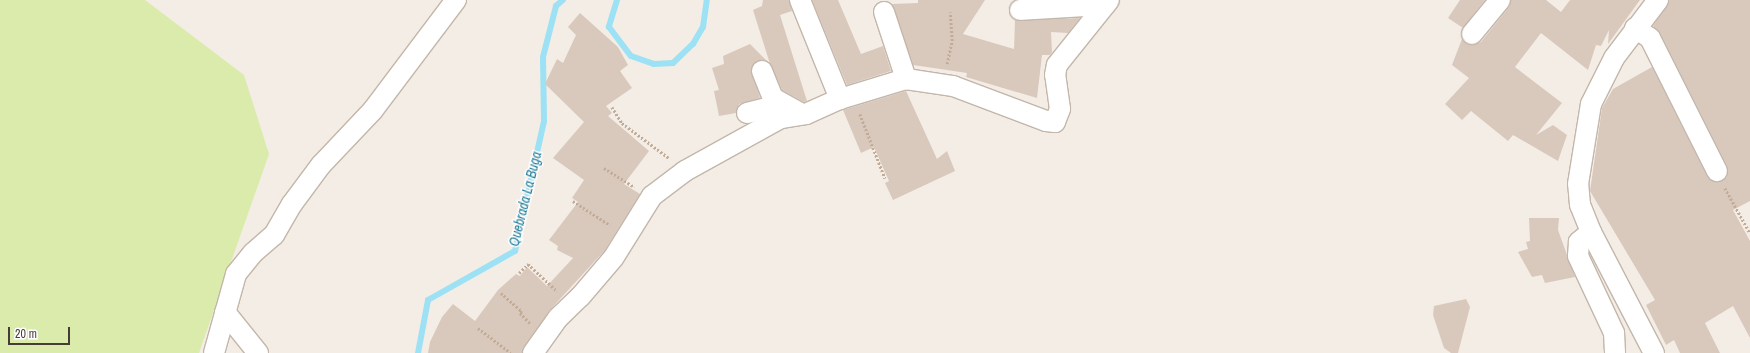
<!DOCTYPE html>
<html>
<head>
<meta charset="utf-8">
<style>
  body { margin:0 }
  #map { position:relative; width:1750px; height:353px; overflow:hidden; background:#f4ede5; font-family:"Archivo Narrow",sans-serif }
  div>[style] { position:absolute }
  .green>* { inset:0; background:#daebab }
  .stream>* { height:6px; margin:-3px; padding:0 3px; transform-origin:3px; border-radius:3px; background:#9de1f5 }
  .building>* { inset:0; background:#d9c9bd }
  .path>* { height:2.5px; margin-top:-1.25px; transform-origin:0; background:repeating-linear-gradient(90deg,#c3ac97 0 2px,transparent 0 4px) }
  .roads { filter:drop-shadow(1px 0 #c3b6aa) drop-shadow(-1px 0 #c3b6aa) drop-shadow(0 1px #c3b6aa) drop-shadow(0 -1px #c3b6aa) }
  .minor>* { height:20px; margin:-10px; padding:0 10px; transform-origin:10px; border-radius:10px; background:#fff }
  span { translate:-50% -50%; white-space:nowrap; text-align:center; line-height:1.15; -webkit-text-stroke:3px #fff; paint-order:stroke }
  .water-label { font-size:14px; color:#227c98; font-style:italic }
  .scale { position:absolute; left:8px; top:327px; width:62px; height:18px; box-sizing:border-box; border:2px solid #473c34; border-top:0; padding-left:5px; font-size:12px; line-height:14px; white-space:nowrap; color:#473c34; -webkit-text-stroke:3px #fff; paint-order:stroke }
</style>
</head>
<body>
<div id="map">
  <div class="green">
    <i style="clip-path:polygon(0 0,145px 0,244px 75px,269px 154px,199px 353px,0 353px)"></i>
  </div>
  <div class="stream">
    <i style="left:617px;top:0;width:28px;rotate:107deg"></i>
    <i style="left:609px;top:27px;width:36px;rotate:53deg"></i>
    <i style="left:631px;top:56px;width:24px;rotate:19deg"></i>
    <i style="left:654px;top:64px;width:19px;rotate:-3deg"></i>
    <i style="left:673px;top:63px;width:28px;rotate:-44deg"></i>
    <i style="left:693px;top:44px;width:20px;rotate:-60deg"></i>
    <i style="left:703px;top:27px;width:27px;rotate:-82deg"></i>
    <i style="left:418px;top:353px;width:54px;rotate:-79.3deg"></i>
    <i style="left:428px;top:300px;width:100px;rotate:-29.4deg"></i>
    <i style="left:515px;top:251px;width:133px;rotate:-77.4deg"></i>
    <i style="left:544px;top:121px;width:64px;rotate:-90.9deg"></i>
    <i style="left:543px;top:57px;width:53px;rotate:-75.7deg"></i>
    <i style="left:556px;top:6px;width:9px;rotate:-41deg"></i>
  </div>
  <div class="building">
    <i style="clip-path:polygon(763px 0,789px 0,792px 11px,780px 15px,807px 101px,804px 102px,782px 90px,770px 64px,753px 10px,762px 6px)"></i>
    <i style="clip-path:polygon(812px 0,838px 0,861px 54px,883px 46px,891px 71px,847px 85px)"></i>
    <i style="clip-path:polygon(918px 0,985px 0,963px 34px,1014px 49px,1015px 20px,1080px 18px,1068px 33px,1051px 32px,1052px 52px,1050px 55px,1042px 55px,1037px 98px,966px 77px,967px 73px,913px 65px,892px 4px,918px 3px)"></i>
    <i style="clip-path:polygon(1460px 0,1485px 0,1463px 28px,1448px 18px)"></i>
    <i style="clip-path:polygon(1511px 0,1546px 0,1561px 12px,1570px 0,1640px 0,1608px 44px,1609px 30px,1601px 46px,1596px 45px,1588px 70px,1541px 33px,1515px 67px,1562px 103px,1536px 135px,1553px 125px,1567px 135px,1558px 161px,1513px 135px,1508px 141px,1471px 111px,1462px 120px,1445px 104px,1469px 78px,1452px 65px,1462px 39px,1470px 45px,1481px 42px,1509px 7px)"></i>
    <i style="clip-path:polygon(1669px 0,1750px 0,1750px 201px,1733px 210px,1750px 241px,1750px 338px,1733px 306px,1705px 323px,1720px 353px,1680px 353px,1674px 340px,1666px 345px,1646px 305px,1655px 300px,1590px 191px,1602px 108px,1613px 89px,1652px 67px,1707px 176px,1717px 182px,1727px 177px,1727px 166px,1660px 33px,1653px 26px)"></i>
    <i style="clip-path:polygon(580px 13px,618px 47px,628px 65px,620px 71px,632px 88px,606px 106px,612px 113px,608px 116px,649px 151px,624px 184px,640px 194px,605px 250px,549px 311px,522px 353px,428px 353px,430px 342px,442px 317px,453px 304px,475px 321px,498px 290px,516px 274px,520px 276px,527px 267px,547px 286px,573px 258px,557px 250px,558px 246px,549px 240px,578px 202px,572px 198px,584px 180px,553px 158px,584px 122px,545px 84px,557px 59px,563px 63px,576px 35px,568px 27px)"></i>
    <i style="clip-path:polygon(750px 44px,767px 61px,757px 61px,751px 69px,760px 98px,739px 104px,736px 113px,719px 116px,714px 91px,719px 90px,712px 68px,724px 64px,723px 56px)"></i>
    <i style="clip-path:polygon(906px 91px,937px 159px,947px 151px,955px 171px,893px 200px,885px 183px,889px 181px,874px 147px,861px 153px,843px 110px)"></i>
    <i style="clip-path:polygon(1529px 218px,1559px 218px,1558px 230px,1575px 277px,1545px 283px,1542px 275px,1532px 277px,1518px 252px,1528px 249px,1526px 242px,1530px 241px)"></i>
    <i style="clip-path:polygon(1466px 299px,1470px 307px,1458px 353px,1451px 353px,1444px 348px,1433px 315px,1434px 306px)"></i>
  </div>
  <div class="path">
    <i style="left:947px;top:64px;width:24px;rotate:-78deg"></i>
    <i style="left:952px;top:41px;width:29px;rotate:-94deg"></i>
    <i style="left:612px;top:107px;width:19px;rotate:58deg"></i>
    <i style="left:622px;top:123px;width:59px;rotate:36.7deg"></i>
    <i style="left:860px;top:114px;width:69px;rotate:68.7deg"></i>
    <i style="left:604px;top:168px;width:36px;rotate:32deg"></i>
    <i style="left:1725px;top:188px;width:51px;rotate:60.9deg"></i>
    <i style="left:573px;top:201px;width:44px;rotate:33deg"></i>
    <i style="left:519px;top:273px;width:13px;rotate:-45deg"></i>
    <i style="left:528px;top:264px;width:40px;rotate:43deg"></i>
    <i style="left:501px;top:293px;width:28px;rotate:41deg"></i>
    <i style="left:522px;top:311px;width:3px;rotate:135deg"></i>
    <i style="left:520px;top:313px;width:14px;rotate:45deg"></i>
    <i style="left:478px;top:328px;width:41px;rotate:37.1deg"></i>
  </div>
  <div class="roads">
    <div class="minor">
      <i style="left:800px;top:0;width:107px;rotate:68deg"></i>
      <i style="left:1020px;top:10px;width:85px;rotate:-3.4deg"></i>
      <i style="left:884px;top:12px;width:71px;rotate:71.8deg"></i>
      <i style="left:1635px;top:28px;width:18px;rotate:34deg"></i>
      <i style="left:1650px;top:38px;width:149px;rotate:63.3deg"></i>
      <i style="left:1472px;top:34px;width:44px;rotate:-50.5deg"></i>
      <i style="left:762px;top:71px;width:29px;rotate:68deg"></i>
      <i style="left:773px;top:98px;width:33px;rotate:29deg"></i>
      <i style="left:747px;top:113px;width:37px;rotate:-14deg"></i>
      <i style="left:1591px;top:232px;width:16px;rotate:140deg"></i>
      <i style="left:1579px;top:242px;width:14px;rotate:94deg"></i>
      <i style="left:1578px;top:256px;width:85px;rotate:64.9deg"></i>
      <i style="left:1614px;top:333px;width:20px;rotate:87deg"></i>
      <i style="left:225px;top:312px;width:53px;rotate:51.2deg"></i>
      <i style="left:214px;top:353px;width:82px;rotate:-74.4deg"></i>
      <i style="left:236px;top:274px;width:27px;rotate:-51deg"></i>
      <i style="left:253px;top:253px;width:28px;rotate:-41deg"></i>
      <i style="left:274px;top:235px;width:36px;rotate:-60deg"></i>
      <i style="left:292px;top:204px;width:49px;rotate:-53.4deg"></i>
      <i style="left:321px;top:165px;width:76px;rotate:-46.6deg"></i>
      <i style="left:373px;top:110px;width:138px;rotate:-53deg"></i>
      <i style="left:533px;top:353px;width:43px;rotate:-54.5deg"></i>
      <i style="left:558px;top:318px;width:30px;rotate:-44deg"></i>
      <i style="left:580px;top:297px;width:52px;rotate:-49.6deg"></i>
      <i style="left:614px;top:257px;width:72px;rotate:-58.1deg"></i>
      <i style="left:652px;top:196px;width:41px;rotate:-37.1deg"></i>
      <i style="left:685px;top:171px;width:110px;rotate:-28.9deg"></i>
      <i style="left:781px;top:118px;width:25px;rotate:-9deg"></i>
      <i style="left:806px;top:114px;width:37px;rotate:-24deg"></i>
      <i style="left:840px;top:99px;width:69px;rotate:-16.9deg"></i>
      <i style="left:906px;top:79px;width:48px;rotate:8.5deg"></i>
      <i style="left:953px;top:86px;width:99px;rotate:20.6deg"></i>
      <i style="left:1046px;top:121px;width:9px;rotate:6deg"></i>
      <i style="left:1055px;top:122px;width:14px;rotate:-69deg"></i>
      <i style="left:1060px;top:109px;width:34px;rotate:-98deg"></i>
      <i style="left:1055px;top:75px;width:10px;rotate:-79deg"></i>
      <i style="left:1057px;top:65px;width:83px;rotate:-51.3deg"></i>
      <i style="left:1654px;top:353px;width:136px;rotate:-117.5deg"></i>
      <i style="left:1591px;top:232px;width:29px;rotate:-112deg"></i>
      <i style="left:1580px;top:205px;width:21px;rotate:-95deg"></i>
      <i style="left:1578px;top:184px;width:81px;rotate:-80.8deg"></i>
      <i style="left:1591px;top:104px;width:51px;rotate:-63.4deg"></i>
      <i style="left:1614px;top:58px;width:73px;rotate:-52.8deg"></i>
    </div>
  </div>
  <div class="water-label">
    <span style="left:525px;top:199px;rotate:-76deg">Quebrada La Buga</span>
  </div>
  <div class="scale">20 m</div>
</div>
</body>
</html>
